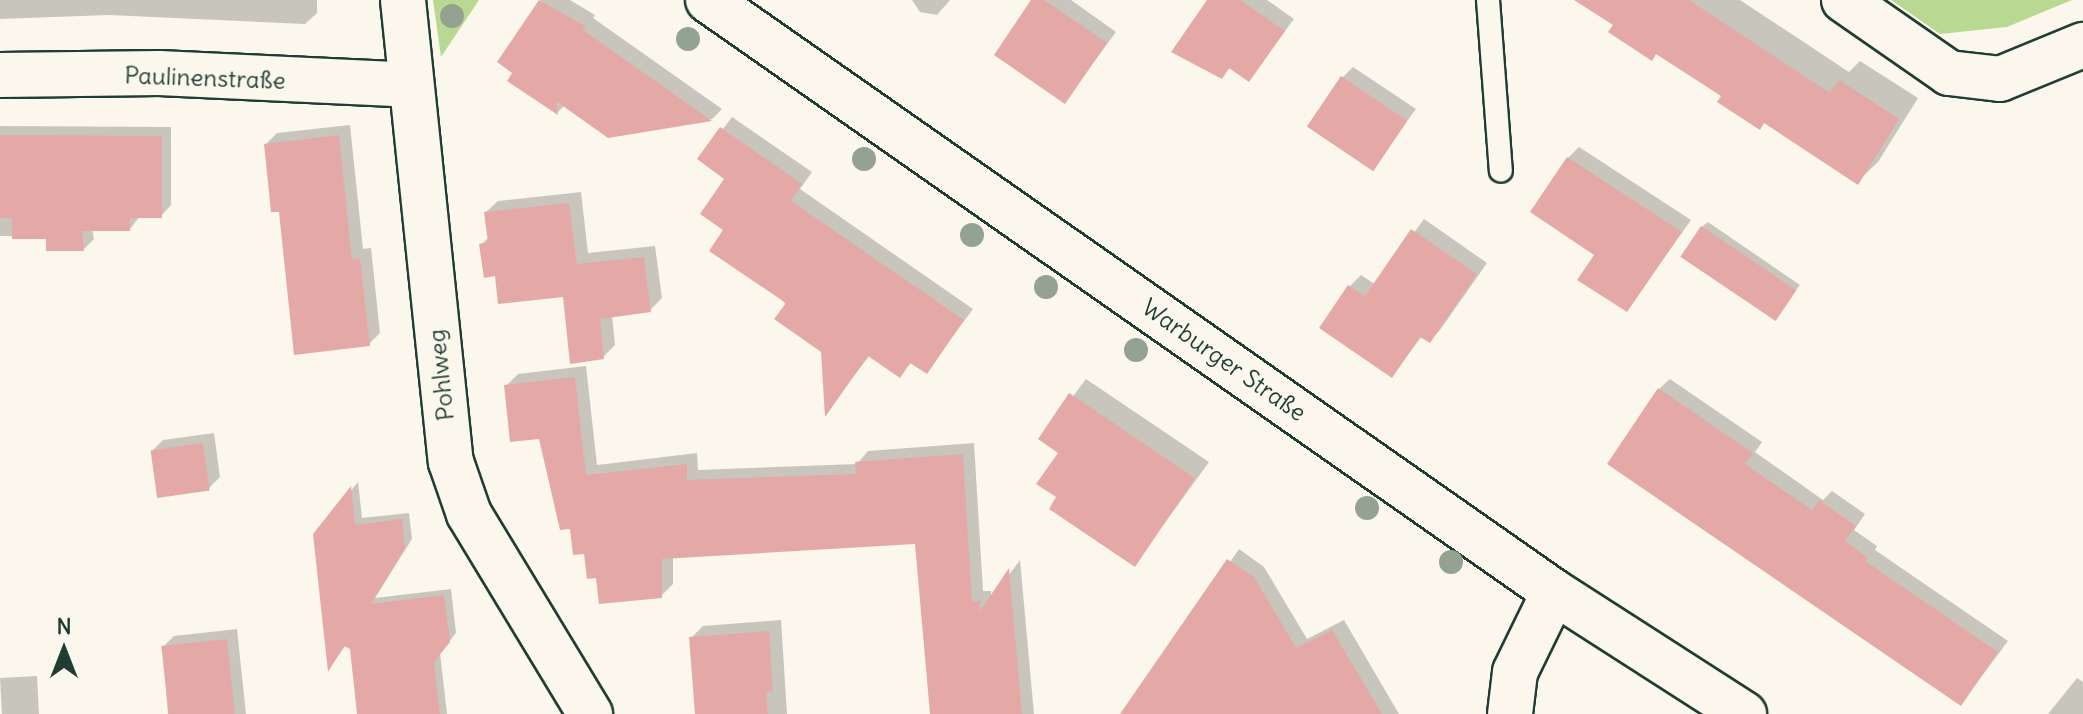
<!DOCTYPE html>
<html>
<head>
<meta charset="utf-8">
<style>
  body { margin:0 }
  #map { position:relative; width:2083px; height:714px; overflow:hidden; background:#fbf7ec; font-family:Delius,sans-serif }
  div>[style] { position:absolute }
  .green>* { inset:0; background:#b9d992 }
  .shadow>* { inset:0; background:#0003; transform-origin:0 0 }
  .building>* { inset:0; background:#e4a9a7; transform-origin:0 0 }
  .roads { filter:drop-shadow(2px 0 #1f3d34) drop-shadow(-2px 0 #1f3d34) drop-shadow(0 2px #1f3d34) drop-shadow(0 -2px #1f3d34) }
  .lane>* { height:22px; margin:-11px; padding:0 11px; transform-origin:11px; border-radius:11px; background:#fbf7ec }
  .street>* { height:44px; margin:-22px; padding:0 22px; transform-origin:22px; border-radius:22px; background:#fbf7ec }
  .secondary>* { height:44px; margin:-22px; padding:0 22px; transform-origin:22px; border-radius:22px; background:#fbf7ec }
  .trees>* { width:24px; height:24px; margin:-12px; border-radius:50%; background:#93a291 }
  span { translate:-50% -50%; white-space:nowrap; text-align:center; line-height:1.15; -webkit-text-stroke:8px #fbf7ec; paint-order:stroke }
  .street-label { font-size:24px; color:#1f3d34 }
  .north { position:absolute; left:24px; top:610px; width:80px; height:80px; -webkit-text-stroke:6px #fbf7ec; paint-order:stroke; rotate:0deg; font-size:22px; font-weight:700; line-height:32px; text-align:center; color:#1f3d34 }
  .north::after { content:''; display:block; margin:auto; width:28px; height:36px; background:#1f3d34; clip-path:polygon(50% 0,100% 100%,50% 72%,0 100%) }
</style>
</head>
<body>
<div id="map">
  <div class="green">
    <i style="clip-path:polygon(433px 0,479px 0,441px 57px)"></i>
    <i style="clip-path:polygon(1891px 0,2072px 0,2007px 27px,1940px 34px)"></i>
  </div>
  <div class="shadow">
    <i style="clip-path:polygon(0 0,317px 0,317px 13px,305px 24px,109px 15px,0 19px)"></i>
    <i style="clip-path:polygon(541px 0,570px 0,595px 15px,593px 18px,722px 109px,712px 119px,608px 136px,565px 105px,558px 112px,510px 80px,515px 72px,499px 62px)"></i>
    <i style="clip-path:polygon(912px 0,950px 0,937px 15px,920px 12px)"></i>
    <i style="clip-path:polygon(1034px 0,1071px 0,1116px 32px,1065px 101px)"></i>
    <i style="clip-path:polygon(1209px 0,1267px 0,1294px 19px,1249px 79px,1231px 67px,1221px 77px)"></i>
    <i style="clip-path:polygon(1578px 0,1740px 0,1849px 72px,1860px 61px,1918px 98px,1878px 162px,1857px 182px)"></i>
    <i style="clip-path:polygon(1353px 67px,1416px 109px,1372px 169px,1342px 78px)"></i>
    <i style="clip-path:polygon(732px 117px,812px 172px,800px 189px,973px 309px,927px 371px,912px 362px,900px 375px,870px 355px,826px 412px,823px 351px,726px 230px,727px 178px,700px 159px)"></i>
    <i style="clip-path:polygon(350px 125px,363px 249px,371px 248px,380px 333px,369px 344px,281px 209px,266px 144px,277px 133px)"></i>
    <i style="clip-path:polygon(0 126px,171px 127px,171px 205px,161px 216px,140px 216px,130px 229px,92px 229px,94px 239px,84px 249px,48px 237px,0 236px)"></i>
    <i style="clip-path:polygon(1579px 147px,1691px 220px,1627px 310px,1597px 255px,1568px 158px)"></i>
    <i style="clip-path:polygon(581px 192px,588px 253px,655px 246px,662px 298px,650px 310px,612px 315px,615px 345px,603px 357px,565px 295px,497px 274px,481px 245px,489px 237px,486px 212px,498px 201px)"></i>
    <i style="clip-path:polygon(1424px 219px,1487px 263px,1440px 330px,1429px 341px,1422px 336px,1392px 376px,1350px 286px,1361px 275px,1376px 285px)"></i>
    <i style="clip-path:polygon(1708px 222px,1800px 285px,1779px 312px,1702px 227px)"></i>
    <i style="clip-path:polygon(586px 366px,597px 465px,697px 453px,698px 470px,857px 464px,868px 451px,974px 443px,983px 591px,991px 591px,991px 599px,1020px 560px,1034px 714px,932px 714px,917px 542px,673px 556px,673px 584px,661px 596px,598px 576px,572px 527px,540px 437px,506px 386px,518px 374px)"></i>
    <i style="clip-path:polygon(1086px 379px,1209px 462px,1135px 564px,1059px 497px,1061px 452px,1041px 439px)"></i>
    <i style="clip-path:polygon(1670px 379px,1762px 442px,1755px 452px,1823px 500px,1832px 491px,1865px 514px,1854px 530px,1877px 546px,1875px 550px,2008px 641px,1961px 704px,1659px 389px)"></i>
    <i style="clip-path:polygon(214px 433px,220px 477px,209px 488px,152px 451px,163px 440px)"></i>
    <i style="clip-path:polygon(358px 482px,362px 518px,409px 513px,412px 539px,375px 598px,451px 589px,456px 633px,440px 653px,447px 714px,359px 714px,351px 648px,346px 645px,330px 667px,315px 535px)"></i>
    <i style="clip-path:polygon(1239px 549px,1264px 567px,1307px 639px,1344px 620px,1399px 714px,1126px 714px)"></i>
    <i style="clip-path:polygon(781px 620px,787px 714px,695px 714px,691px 638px,703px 626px)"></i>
    <i style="clip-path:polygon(237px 629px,246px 714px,168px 714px,163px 647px,174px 636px)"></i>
    <i style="left:37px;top:676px;width:38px;height:37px;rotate:87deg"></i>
    <i style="clip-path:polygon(2077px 678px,2083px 682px,2083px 714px,2048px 714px)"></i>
  </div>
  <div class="building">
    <i style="clip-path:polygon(539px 0,585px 26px,583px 30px,712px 121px,608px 138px,556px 101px,558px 115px,507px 81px,512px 73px,497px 62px)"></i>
    <i style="clip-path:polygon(1031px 0,1044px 0,1107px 43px,1065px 104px,994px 55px)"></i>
    <i style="clip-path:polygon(1207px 0,1240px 0,1285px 31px,1249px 82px,1229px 68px,1222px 79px,1171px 52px)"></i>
    <i style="clip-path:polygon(1574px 0,1689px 0,1830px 93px,1839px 80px,1899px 119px,1858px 185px,1764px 123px,1760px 130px,1717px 102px,1721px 96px,1656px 54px,1652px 61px,1608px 32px,1613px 25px)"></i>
    <i style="left:1341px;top:76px;width:80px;height:61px;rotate:34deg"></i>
    <i style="clip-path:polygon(720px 127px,802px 184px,791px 201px,964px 320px,927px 374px,910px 363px,900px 378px,868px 356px,825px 417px,821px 352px,774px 319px,786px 303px,709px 251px,723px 230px,700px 214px,724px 179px,697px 159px)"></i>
    <i style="clip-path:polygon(0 135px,162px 136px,162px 218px,130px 218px,130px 231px,82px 231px,84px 251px,46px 251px,46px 239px,12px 239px,12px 218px,0 218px)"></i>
    <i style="clip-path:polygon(339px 135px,352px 259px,360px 258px,370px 346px,294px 355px,279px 212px,271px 212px,264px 144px)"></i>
    <i style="clip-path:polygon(1567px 157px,1682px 232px,1627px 312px,1577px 280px,1594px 255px,1530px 212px)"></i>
    <i style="clip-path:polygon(569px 203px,577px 264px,644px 257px,651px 312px,600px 319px,604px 359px,570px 364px,563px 297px,498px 304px,495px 276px,484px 278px,479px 244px,488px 242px,484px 212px)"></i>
    <i style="left:1701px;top:226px;width:115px;height:37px;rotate:34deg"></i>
    <i style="clip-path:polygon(1411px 229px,1477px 274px,1430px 343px,1420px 337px,1392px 378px,1319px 328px,1348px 285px,1365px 296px)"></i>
    <i style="clip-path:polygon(575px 377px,586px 475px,687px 464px,687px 480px,856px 474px,855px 462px,963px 454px,972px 602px,980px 601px,980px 611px,1009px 568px,1022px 714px,930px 714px,915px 544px,662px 559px,662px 598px,599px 604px,596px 578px,587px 579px,584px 554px,573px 555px,570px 529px,560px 530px,539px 439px,510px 442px,504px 385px)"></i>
    <i style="clip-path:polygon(1658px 388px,1753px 453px,1745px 464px,1812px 510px,1819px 500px,1856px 526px,1845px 541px,1868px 558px,1865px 561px,1998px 652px,1961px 706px,1607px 464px)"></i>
    <i style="clip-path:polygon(1069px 393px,1195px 478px,1135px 567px,1049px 509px,1056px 497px,1036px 484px,1058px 453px,1038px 439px)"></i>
    <i style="left:203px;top:443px;width:48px;height:53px;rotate:82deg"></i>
    <i style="clip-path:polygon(351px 486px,355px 525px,402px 519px,405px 548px,371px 604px,444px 595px,450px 642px,434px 662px,440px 714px,357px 714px,350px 649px,344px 646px,328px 672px,313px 534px)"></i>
    <i style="clip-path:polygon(1227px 559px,1254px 577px,1296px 648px,1332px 630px,1382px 714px,1120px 714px)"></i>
    <i style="clip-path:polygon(769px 631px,773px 691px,766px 692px,768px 714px,695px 714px,689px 637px)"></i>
    <i style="left:227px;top:639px;width:75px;height:66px;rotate:84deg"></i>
  </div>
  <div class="roads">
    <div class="lane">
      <i style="left:1488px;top:0;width:171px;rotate:85.7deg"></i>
    </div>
    <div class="street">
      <i style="left:403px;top:0;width:464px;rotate:84.1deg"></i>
      <i style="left:451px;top:462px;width:55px;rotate:70.9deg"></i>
      <i style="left:469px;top:514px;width:234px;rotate:58.8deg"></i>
      <i style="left:1844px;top:0;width:128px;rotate:34.8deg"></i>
      <i style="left:1949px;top:73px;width:51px;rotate:6.7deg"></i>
      <i style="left:2000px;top:79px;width:90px;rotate:-22.3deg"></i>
      <i style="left:0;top:75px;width:159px;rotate:-0.7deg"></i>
      <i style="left:159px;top:73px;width:251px;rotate:2.7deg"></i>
      <i style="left:1510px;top:714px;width:42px;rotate:-83.2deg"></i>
      <i style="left:1515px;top:672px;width:89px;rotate:-64deg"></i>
    </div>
    <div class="secondary">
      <i style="left:708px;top:0;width:1033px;rotate:34.98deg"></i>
      <i style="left:1554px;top:592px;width:226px;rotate:32.7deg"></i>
    </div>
  </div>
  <div class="trees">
    <i style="left:452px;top:16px"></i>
    <i style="left:688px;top:39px"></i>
    <i style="left:864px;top:159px"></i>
    <i style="left:972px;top:235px"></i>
    <i style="left:1046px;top:287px"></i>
    <i style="left:1136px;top:350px"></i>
    <i style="left:1367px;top:508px"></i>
    <i style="left:1451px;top:562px"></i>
  </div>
  <div class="street-label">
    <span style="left:205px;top:78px;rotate:2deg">Paulinenstraße</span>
    <span style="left:1224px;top:360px;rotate:35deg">Warburger Straße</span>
    <span style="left:441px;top:375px;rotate:-96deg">Pohlweg</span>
  </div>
  <div class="north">N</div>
</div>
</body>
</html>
